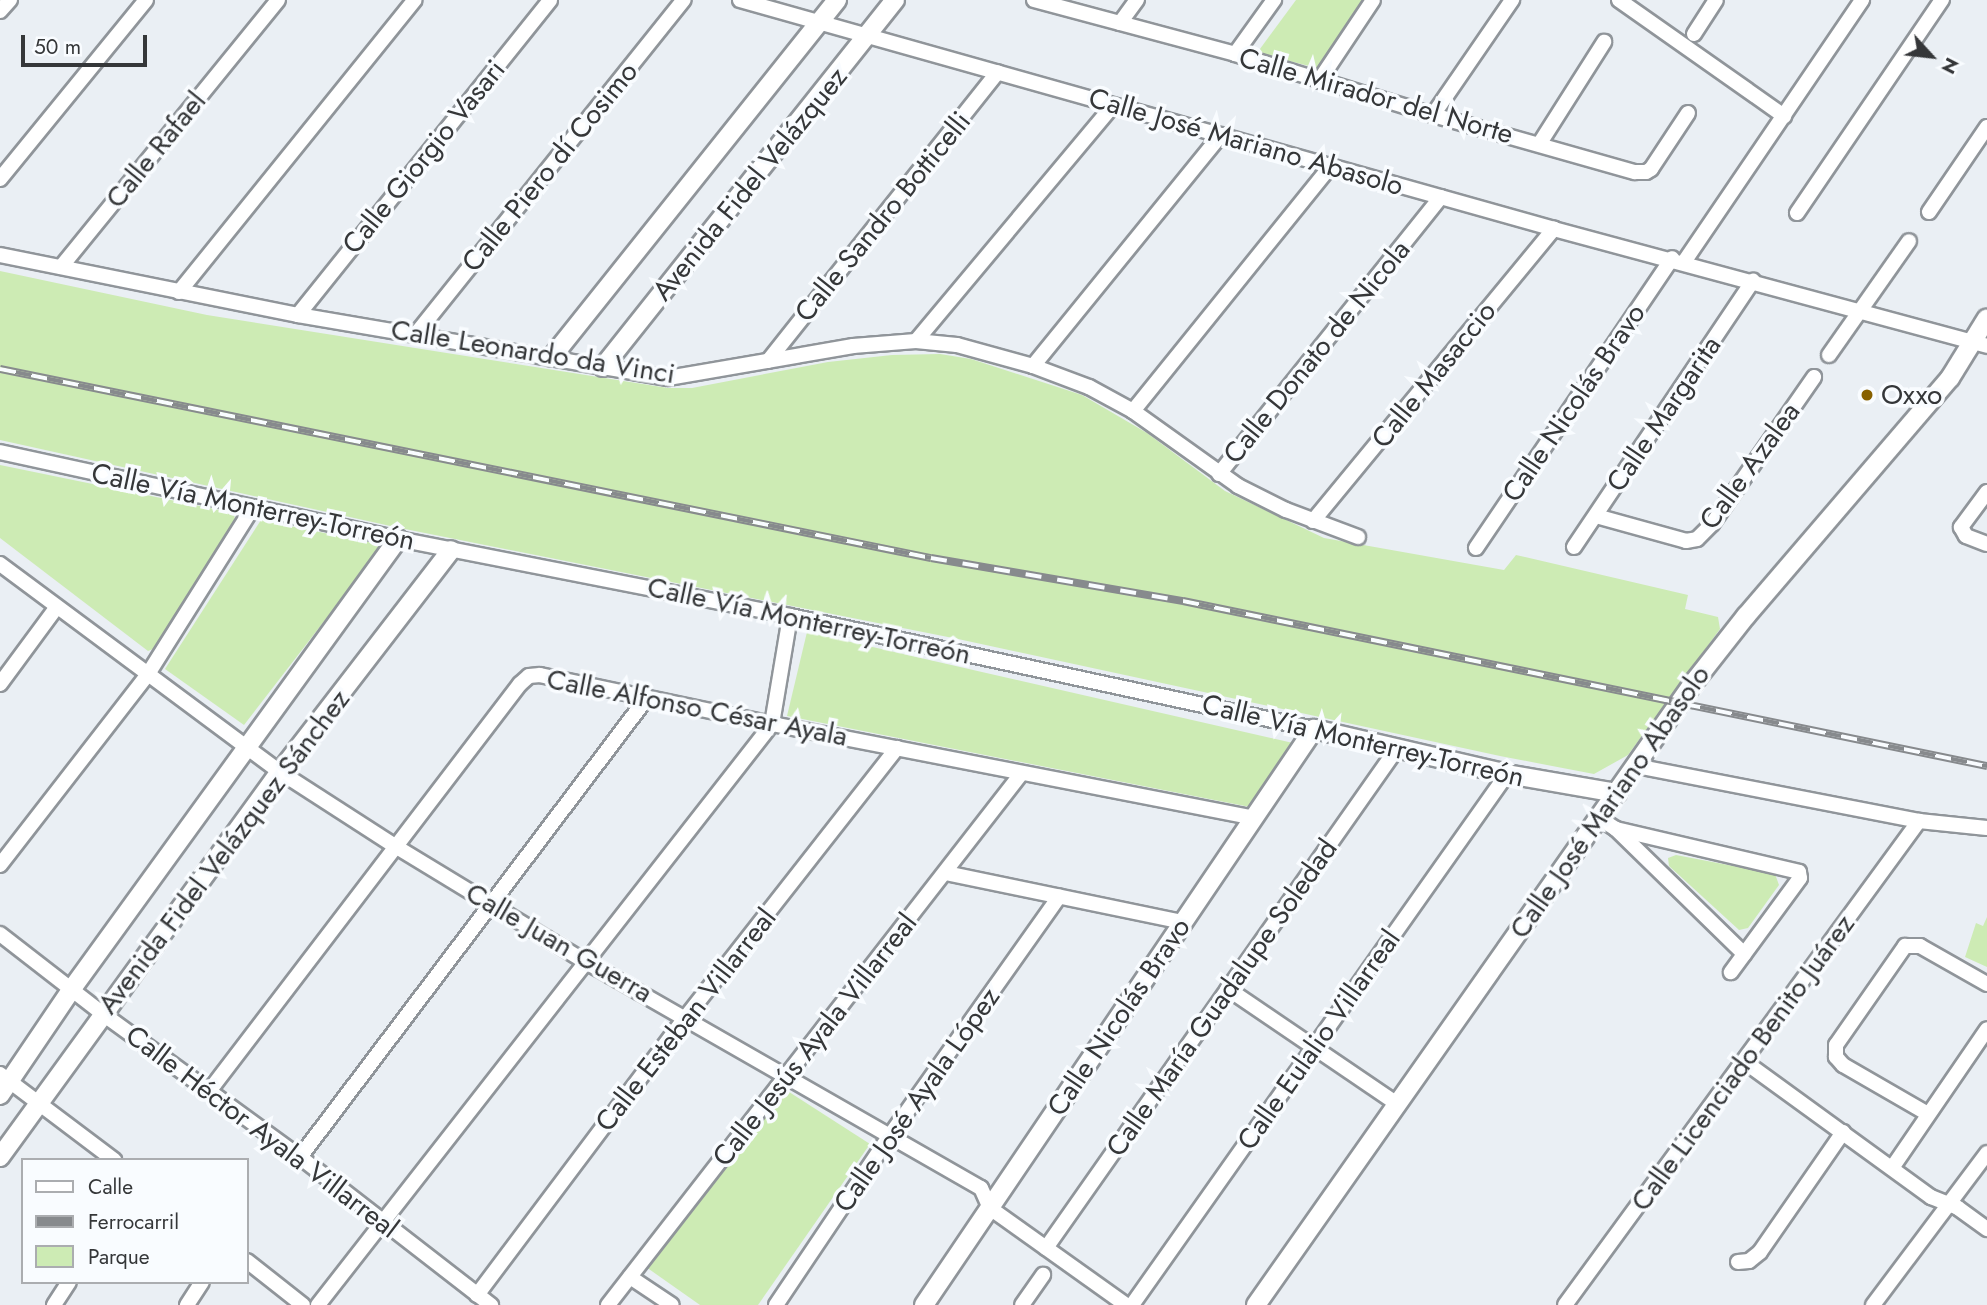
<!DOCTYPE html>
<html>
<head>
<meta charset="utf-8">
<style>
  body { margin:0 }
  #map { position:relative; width:1987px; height:1305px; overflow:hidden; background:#eaeff4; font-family:Jost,sans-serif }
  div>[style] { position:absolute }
  .green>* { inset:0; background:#cdebb4 }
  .roads { filter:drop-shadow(2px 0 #90959a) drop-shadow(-2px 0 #90959a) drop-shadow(0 2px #90959a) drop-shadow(0 -2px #90959a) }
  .minor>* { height:14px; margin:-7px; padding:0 7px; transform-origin:7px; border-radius:7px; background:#fff }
  .tertiary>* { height:18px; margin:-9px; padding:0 9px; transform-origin:9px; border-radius:9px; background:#fff }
  .rail>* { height:8px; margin-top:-4px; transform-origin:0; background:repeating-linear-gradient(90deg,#f9fcff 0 16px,#878a8d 0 32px); box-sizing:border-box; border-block:2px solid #878a8d }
  .dots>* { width:19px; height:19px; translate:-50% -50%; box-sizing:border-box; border:4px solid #f9fcff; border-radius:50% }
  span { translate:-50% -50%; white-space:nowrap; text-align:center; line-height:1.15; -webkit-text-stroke:7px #f9fcff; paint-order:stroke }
  .street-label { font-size:28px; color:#353739 }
  .poi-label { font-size:28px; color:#353739 }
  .left { translate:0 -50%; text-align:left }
  .legend { position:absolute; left:21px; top:1158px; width:228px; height:126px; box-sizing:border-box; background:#f9fcff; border:2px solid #abadb0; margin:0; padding:9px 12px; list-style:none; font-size:21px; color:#353739 }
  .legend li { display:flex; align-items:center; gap:14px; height:35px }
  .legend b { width:35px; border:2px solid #abadb0 }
  .north { position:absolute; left:1896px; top:21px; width:70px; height:70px; -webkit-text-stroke:5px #f9fcff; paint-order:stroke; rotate:117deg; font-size:19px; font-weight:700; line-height:28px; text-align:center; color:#353739 }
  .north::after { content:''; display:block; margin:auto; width:24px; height:32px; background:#353739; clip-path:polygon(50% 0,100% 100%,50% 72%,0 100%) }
  .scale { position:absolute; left:21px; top:35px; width:126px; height:32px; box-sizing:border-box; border:4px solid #353739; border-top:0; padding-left:9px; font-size:21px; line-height:24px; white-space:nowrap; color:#353739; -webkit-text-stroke:5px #f9fcff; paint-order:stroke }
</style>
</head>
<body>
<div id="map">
  <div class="green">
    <i style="clip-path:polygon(1296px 0,1364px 0,1317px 68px,1257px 53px)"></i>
    <i style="clip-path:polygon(0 271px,207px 315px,668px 388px,692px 388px,828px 362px,892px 355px,940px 354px,971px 359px,1082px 395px,1147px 433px,1225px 491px,1324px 538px,1504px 570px,1516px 555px,1688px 595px,1685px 609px,1718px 617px,1720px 629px,1628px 755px,1594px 774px,1500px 756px,958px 639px,395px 527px,0 440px)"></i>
    <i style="clip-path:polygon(0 465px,234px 513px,235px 521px,153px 649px,148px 651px,0 538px)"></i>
    <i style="clip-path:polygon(261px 520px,383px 545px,244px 725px,165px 669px)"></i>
    <i style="clip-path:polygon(807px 632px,1293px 743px,1250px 807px,787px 716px)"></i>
    <i style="clip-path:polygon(1676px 855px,1775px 874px,1779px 885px,1748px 928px,1739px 930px,1669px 866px,1668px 858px)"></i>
    <i style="clip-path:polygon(1987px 917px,1987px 967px,1965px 957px,1976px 923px,1983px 926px)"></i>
    <i style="clip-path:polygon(786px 1090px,870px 1144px,758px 1305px,700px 1305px,646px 1267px)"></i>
  </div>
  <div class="roads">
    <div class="minor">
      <i style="left:740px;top:0;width:846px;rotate:15.71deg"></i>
      <i style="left:1554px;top:229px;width:449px;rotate:15.1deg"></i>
      <i style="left:1034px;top:0;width:208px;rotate:15deg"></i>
      <i style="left:1235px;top:54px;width:207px;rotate:17.1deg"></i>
      <i style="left:1433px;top:115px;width:210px;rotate:15.8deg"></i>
      <i style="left:1635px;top:172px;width:11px"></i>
      <i style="left:1646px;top:172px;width:6px;rotate:-31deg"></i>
      <i style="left:1651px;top:169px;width:67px;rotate:-56.5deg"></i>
      <i style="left:1619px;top:0;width:202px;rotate:35.1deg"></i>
      <i style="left:0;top:11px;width:15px;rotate:-48deg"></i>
      <i style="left:1120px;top:23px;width:29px;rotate:-54deg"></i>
      <i style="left:1694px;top:34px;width:40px;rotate:-57.1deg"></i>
      <i style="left:1235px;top:54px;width:67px;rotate:-54.2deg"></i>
      <i style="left:1319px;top:81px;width:97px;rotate:-56.3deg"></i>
      <i style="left:1433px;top:115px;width:140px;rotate:-55.5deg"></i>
      <i style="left:1540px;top:143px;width:120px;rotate:-57.6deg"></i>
      <i style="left:0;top:179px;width:231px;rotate:-50.8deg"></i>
      <i style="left:1929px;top:212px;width:103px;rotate:-55.7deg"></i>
      <i style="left:1797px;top:213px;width:258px;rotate:-55.8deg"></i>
      <i style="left:0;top:255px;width:304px;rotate:11.4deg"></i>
      <i style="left:298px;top:315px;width:375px;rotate:9.7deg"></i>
      <i style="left:668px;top:378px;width:188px;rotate:-9.8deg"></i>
      <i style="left:853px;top:346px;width:63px;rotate:-4.5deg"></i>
      <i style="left:916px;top:341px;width:41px;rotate:5.6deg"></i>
      <i style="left:957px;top:345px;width:79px;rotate:15.4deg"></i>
      <i style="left:1033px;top:366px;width:60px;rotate:20.6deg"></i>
      <i style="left:1089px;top:387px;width:50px;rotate:28.6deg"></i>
      <i style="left:1133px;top:411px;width:129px;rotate:35.5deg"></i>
      <i style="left:1238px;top:486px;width:54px;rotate:26.6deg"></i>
      <i style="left:1286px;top:510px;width:77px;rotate:20.6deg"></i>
      <i style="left:1684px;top:262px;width:317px;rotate:-55.8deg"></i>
      <i style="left:61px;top:267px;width:344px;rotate:-50.9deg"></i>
      <i style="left:179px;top:292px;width:375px;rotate:-51.1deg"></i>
      <i style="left:298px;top:315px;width:403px;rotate:-51.3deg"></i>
      <i style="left:416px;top:334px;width:428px;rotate:-51.3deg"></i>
      <i style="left:916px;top:341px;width:307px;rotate:-50.1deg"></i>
      <i style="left:1829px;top:355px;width:139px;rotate:-54.9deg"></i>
      <i style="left:768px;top:361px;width:369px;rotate:-51.5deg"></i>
      <i style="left:1033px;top:366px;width:298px;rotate:-50.9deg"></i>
      <i style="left:1133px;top:411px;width:315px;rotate:-51.1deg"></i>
      <i style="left:0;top:452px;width:407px;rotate:12.3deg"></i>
      <i style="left:398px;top:539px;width:399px;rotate:11.1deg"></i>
      <i style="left:790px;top:616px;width:536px;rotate:12.17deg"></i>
      <i style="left:1219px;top:474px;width:355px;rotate:-51.3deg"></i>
      <i style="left:1987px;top:492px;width:44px;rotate:126.6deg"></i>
      <i style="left:1961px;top:527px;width:10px;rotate:61deg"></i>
      <i style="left:1966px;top:536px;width:22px;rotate:21deg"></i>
      <i style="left:1596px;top:516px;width:93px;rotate:15.5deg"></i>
      <i style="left:1686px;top:541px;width:11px;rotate:-10deg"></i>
      <i style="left:1697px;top:539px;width:21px;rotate:-45deg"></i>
      <i style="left:1712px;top:524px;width:179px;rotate:-55.2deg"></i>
      <i style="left:1313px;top:521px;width:379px;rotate:-50.5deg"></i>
      <i style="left:1574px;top:547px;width:321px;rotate:-56.1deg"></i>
      <i style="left:1476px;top:548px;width:350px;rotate:-55.9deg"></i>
      <i style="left:0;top:564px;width:349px;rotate:36.6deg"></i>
      <i style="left:280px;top:772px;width:137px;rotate:32.8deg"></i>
      <i style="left:395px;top:846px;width:223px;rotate:31.3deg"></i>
      <i style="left:586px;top:962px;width:455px;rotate:29.8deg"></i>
      <i style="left:981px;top:1188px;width:22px;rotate:66deg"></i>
      <i style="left:990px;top:1208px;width:167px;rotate:35.5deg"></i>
      <i style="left:0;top:684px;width:94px;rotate:-53.6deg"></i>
      <i style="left:1636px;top:766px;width:288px;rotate:11deg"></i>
      <i style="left:1919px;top:821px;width:68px;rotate:5.9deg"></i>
      <i style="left:1599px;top:818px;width:20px;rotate:33deg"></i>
      <i style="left:1616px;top:829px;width:179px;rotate:44.3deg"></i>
      <i style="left:1616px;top:829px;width:188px;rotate:13.2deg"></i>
      <i style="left:1799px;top:872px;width:6px;rotate:81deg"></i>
      <i style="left:1800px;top:878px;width:117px;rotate:126.3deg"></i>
      <i style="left:0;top:865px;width:242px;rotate:-52.2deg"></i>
      <i style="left:148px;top:674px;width:197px;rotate:-57.8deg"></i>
      <i style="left:946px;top:873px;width:242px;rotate:11.7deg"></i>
      <i style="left:0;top:934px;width:130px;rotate:37.8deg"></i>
      <i style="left:103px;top:1014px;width:243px;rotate:36deg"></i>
      <i style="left:300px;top:1157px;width:242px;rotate:37.8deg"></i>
      <i style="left:1228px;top:989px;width:203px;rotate:34.2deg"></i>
      <i style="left:1745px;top:1062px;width:230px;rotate:36deg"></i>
      <i style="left:1931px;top:1197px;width:29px;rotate:22deg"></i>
      <i style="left:1958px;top:1208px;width:36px;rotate:36deg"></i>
      <i style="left:0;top:1074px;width:143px;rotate:37deg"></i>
      <i style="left:210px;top:1090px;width:511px;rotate:-52.64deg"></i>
      <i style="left:520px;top:684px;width:12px;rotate:-42deg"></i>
      <i style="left:529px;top:676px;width:11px;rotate:-5deg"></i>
      <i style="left:540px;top:675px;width:237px;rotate:11.9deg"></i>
      <i style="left:772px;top:724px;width:491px;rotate:11deg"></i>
      <i style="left:1928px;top:1114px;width:98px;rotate:-150deg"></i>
      <i style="left:1843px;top:1065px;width:11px;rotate:-131deg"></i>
      <i style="left:1836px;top:1057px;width:12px;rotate:-90deg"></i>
      <i style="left:1836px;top:1045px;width:121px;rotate:-55.1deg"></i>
      <i style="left:1905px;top:946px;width:15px"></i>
      <i style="left:1920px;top:946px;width:77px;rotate:29.6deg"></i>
      <i style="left:300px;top:1157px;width:574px;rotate:-52.93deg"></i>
      <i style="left:1892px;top:1168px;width:168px;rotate:-55.6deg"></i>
      <i style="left:1046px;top:1248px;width:612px;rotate:-54.91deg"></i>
      <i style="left:247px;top:1261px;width:71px;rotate:38.2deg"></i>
      <i style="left:1738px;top:1262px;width:11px;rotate:-5deg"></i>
      <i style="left:1749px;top:1261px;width:14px;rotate:-39deg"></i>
      <i style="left:1760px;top:1252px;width:146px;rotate:-55.3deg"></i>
      <i style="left:630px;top:1277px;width:50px;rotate:33.7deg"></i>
      <i style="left:477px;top:1295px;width:348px;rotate:-53.1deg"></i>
      <i style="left:686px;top:1017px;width:342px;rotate:-51.9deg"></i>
      <i style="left:54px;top:1305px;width:27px;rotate:-57deg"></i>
      <i style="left:187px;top:1305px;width:27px;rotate:-57deg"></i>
      <i style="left:318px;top:1305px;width:737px;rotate:-52deg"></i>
      <i style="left:772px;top:724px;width:109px;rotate:-80.5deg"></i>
      <i style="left:608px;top:1305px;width:673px;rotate:-52.13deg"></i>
      <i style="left:776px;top:1305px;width:206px;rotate:-56.1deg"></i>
      <i style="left:891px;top:1134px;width:291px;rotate:-54.7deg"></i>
      <i style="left:1022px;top:1305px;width:37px;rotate:-55deg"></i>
      <i style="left:1132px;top:1305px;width:650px;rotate:-54.77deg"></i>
      <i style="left:1565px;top:1305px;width:600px;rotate:-53.82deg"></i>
      <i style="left:1873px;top:1305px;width:190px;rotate:-53.1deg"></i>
    </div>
    <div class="tertiary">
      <i style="left:552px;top:357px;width:457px;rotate:-51.4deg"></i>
      <i style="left:603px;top:367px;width:469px;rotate:-51.5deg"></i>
      <i style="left:0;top:1095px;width:127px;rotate:-55.9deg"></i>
      <i style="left:71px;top:990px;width:557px;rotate:-54.06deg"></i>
      <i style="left:0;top:1157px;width:476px;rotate:-54deg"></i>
      <i style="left:280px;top:772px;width:280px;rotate:-52.4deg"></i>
      <i style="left:924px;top:1305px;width:696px;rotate:-55.9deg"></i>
      <i style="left:1314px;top:729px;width:198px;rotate:13.1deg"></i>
      <i style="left:1507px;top:774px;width:112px;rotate:9.8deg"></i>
      <i style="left:1256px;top:1305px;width:762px;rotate:-54.89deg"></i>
      <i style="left:1694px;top:682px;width:84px;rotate:-51.8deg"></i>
      <i style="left:1746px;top:616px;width:313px;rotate:-49.4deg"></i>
      <i style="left:1950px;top:378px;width:70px;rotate:-58.3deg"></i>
    </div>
  </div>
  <div class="rail">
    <i style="left:0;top:369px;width:950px;rotate:11.48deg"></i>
    <i style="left:931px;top:558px;width:256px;rotate:9.7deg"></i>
    <i style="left:1183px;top:601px;width:821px;rotate:11.6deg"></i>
  </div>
  <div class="dots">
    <i style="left:1867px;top:395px;background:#886100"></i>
  </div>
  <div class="street-label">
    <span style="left:1376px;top:96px;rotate:16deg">Calle Mirador del Norte</span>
    <span style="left:1246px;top:142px;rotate:16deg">Calle José Mariano Abasolo</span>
    <span style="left:156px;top:150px;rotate:-51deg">Calle Rafael</span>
    <span style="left:424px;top:157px;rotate:-51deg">Calle Giorgio Vasari</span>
    <span style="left:550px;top:167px;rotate:-51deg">Calle Piero dí Cosimo</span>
    <span style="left:750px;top:184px;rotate:-51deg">Avenida Fidel Velázquez</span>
    <span style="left:883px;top:217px;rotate:-51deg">Calle Sandro Botticelli</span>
    <span style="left:533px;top:352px;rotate:9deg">Calle Leonardo da Vinci</span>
    <span style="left:1317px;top:352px;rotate:-51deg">Calle Donato de Nicola</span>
    <span style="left:1434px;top:375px;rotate:-51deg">Calle Masaccio</span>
    <span style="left:1574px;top:403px;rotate:-56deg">Calle Nicolás Bravo</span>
    <span style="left:1664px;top:414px;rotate:-56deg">Calle Margarita</span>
    <span style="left:1750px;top:466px;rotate:-54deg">Calle Azalea</span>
    <span style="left:253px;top:507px;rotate:12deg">Calle Vía Monterrey-Torreón</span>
    <span style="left:809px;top:621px;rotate:12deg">Calle Vía Monterrey-Torreón</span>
    <span style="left:697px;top:708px;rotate:11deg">Calle Alfonso César Ayala</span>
    <span style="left:1363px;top:741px;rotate:13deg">Calle Vía Monterrey-Torreón</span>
    <span style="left:1610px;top:802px;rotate:-55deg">Calle José Mariano Abasolo</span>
    <span style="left:224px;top:852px;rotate:-53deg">Avenida Fidel Velázquez Sánchez</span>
    <span style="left:559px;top:943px;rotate:30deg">Calle Juan Guerra</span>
    <span style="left:1222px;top:998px;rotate:-55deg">Calle María Guadalupe Soledad</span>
    <span style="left:1119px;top:1017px;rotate:-56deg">Calle Nicolás Bravo</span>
    <span style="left:686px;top:1020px;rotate:-52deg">Calle Esteban Villarreal</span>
    <span style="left:815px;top:1040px;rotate:-52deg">Calle Jesús Ayala Villarreal</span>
    <span style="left:1319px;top:1040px;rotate:-55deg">Calle Eulalio Villarreal</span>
    <span style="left:1743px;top:1063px;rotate:-54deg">Calle Licenciado Benito Juárez</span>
    <span style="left:917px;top:1100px;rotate:-55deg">Calle José Ayala López</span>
    <span style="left:262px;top:1132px;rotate:37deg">Calle Héctor Ayala Villarreal</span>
  </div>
  <div class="poi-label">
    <span class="left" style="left:1881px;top:395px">Oxxo</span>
  </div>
  <ul class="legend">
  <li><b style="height:9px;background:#fff"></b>Calle</li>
  <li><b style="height:9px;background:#878a8d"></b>Ferrocarril</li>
  <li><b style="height:19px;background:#cdebb4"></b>Parque</li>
  </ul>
  <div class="north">N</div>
  <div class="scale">50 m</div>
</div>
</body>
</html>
